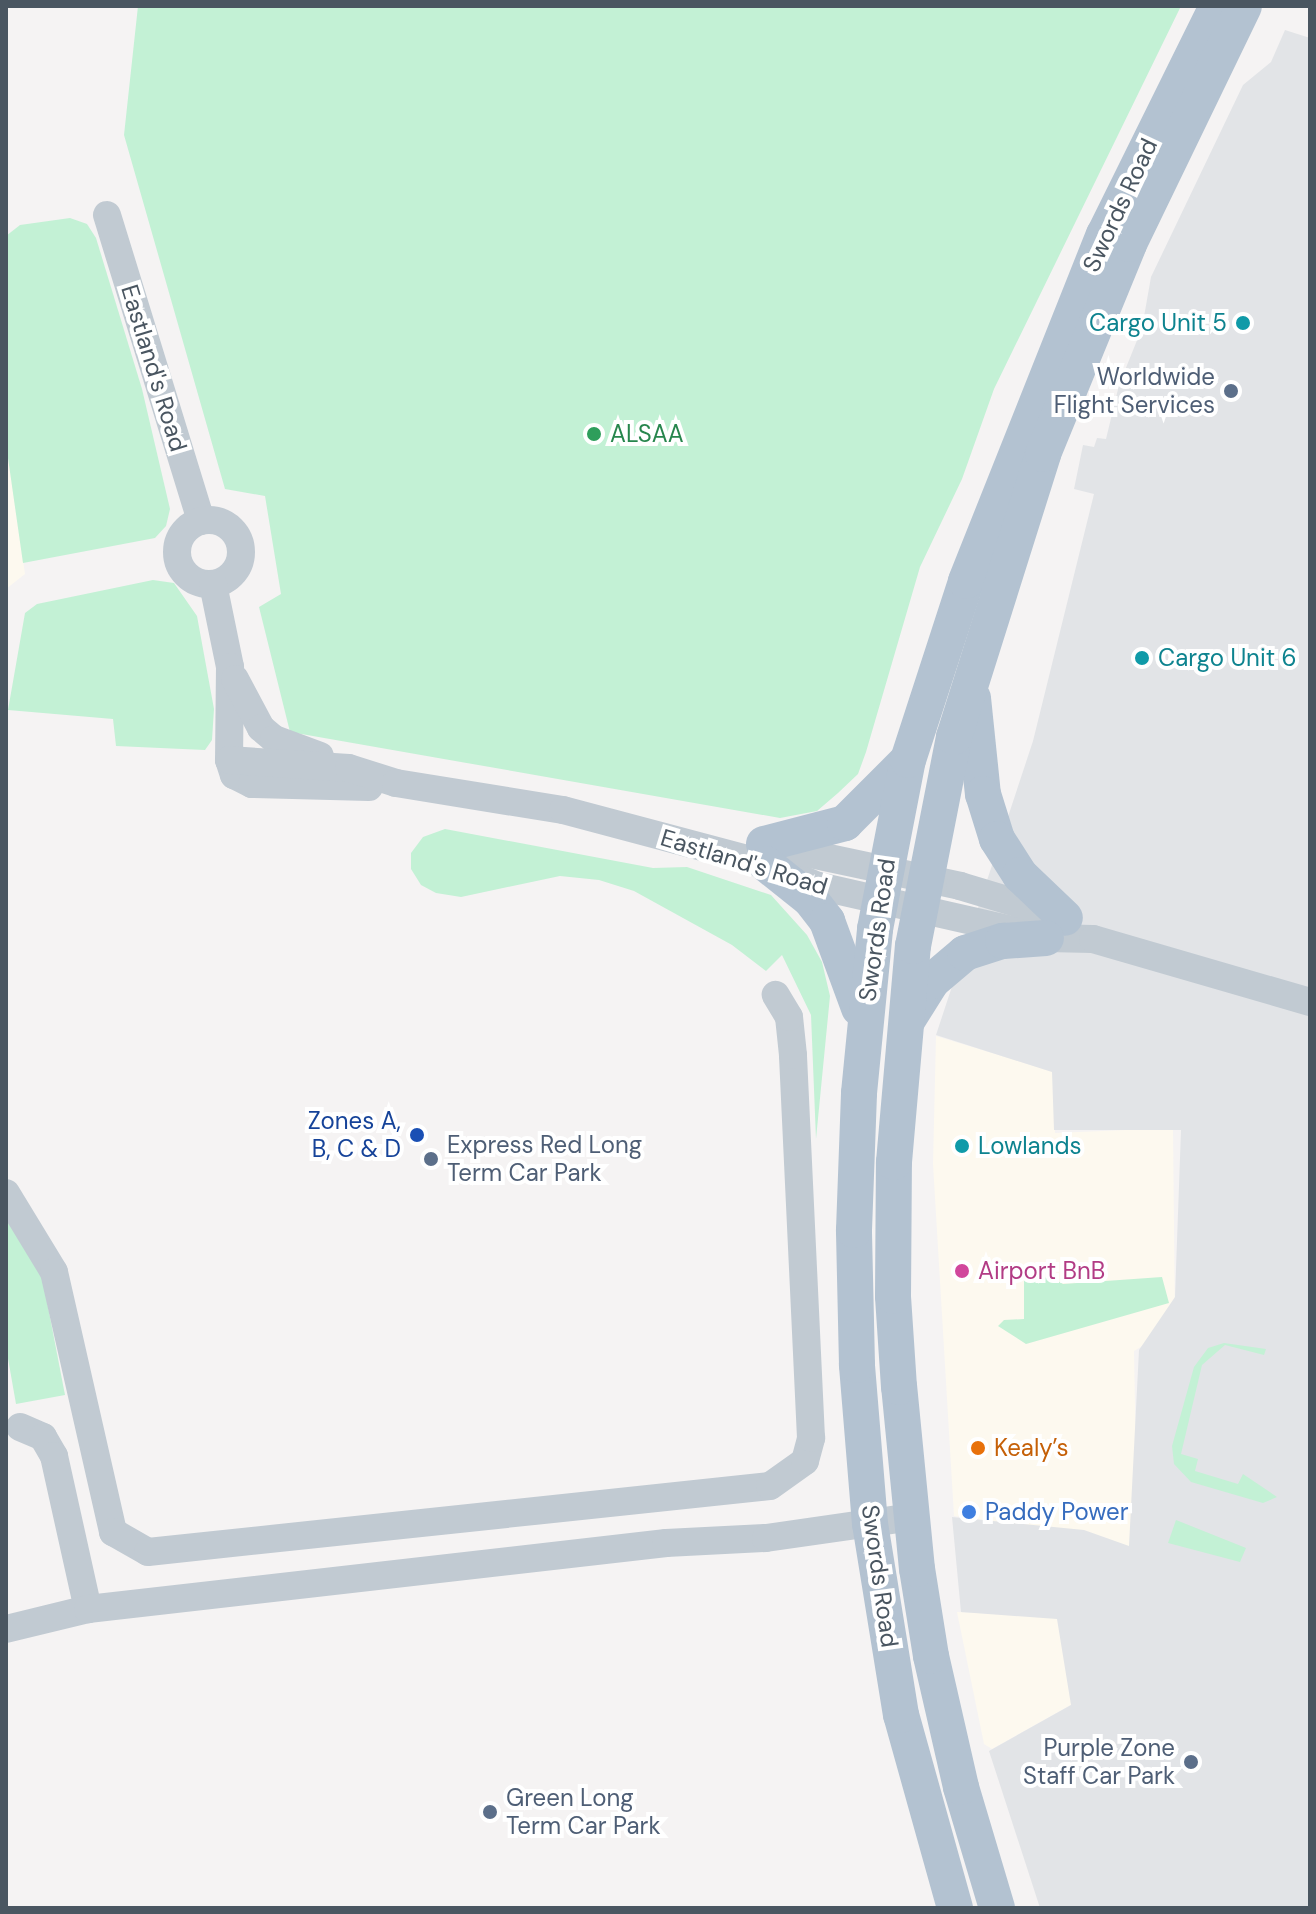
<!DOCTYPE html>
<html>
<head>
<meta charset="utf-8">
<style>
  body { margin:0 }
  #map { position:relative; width:1316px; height:1914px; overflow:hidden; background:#f5f3f3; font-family:"DM Sans",sans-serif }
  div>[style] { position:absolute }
  .commercial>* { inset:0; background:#fdf9ef }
  .airport>* { inset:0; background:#e2e4e7 }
  .green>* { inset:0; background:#c3f1d5 }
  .minor>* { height:28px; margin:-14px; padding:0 14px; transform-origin:14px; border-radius:14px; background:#c1cad2 }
  .minor>.ring { margin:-14px; padding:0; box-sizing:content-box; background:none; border:28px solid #c1cad2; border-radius:50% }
  .major>* { height:36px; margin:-18px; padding:0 18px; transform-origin:18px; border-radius:18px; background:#b3c2d1 }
  .dots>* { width:22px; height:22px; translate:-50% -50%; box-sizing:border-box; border:4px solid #fff; border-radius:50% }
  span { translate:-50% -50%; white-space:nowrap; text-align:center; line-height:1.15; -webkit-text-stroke:8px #fff; paint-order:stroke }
  .street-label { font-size:24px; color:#4a5661 }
  .culture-label { font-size:24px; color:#0d838f }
  .right { translate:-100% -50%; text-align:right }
  .left { translate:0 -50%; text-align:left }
  .service-label { font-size:24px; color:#4e5e75 }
  .leisure-label { font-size:24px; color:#27864d }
  .transit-label { font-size:24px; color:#164399 }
  .hotel-label { font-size:24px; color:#b23c85 }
  .food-label { font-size:24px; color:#c56008 }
  .shop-label { font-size:24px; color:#366cbe }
  .frame { position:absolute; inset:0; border:8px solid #4a5661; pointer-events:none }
</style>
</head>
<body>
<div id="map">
  <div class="commercial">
    <i style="clip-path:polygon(6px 439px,25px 574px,6px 589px)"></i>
    <i style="clip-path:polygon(936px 1036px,1054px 1072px,1055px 1133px,1173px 1128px,1175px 1326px,1134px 1351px,1137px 1521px,1128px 1553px,1086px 1534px,954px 1516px,933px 1164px)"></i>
    <i style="clip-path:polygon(957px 1612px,1057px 1617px,1076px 1702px,992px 1749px,984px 1744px)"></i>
  </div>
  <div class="airport">
    <i style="clip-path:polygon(1285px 30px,1310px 38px,1310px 1908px,1040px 1908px,989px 1751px,1071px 1705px,1057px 1619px,961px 1612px,952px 1517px,1084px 1530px,1129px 1546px,1139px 1350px,1175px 1297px,1181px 1130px,1054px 1130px,1052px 1072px,936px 1035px,1033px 741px,1094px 494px,1074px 489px,1083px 445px,1094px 447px,1097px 438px,1106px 439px,1119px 385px,1142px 328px,1151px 277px,1243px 85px,1271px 62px)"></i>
  </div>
  <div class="green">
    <i style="clip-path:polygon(138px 6px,1181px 6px,994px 389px,962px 479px,920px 567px,866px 752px,858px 774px,838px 793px,817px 811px,780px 818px,290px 732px,259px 607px,281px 594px,265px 496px,225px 489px,124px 135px)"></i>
    <i style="clip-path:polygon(70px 218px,87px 224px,96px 238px,142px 389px,170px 509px,166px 526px,155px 538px,23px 563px,6px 444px,6px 236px,20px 225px)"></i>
    <i style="clip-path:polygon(153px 580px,174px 583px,197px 616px,214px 709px,212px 740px,205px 750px,116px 746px,113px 719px,8px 710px,25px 613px,37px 604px)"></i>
    <i style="clip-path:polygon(445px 829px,653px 868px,687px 867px,771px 895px,807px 935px,822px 962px,830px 996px,816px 1139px,811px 1015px,782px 955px,766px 971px,732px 945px,634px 891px,599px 880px,560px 876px,461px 897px,436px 893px,421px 885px,411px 869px,411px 853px,423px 837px)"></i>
    <i style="clip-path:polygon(6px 1213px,39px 1260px,65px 1395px,16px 1404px,6px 1347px)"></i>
    <i style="clip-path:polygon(1051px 1277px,1063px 1284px,1162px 1277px,1169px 1303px,1026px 1344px,998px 1326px,1004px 1320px,1024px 1319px,1024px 1280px)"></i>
    <i style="clip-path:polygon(1224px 1343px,1266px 1349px,1264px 1355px,1225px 1345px,1202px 1365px,1181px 1454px,1198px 1459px,1195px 1471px,1238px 1484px,1243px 1474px,1277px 1497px,1263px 1503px,1191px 1482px,1174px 1464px,1172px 1446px,1194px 1367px,1208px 1348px)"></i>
    <i style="clip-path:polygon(1176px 1520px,1246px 1548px,1240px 1562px,1168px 1543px)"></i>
  </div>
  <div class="minor">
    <i style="left:107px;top:215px;width:320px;rotate:72.9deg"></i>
    <i class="ring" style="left:177px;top:520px;width:36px;height:36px"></i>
    <i style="left:213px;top:584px;width:85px;rotate:78.4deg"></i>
    <i style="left:230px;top:667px;width:93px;rotate:90.6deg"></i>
    <i style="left:229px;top:760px;width:16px;rotate:72deg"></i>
    <i style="left:234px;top:775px;width:20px;rotate:27deg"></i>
    <i style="left:252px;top:784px;width:117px;rotate:1.5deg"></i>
    <i style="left:235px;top:679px;width:55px;rotate:62deg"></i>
    <i style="left:261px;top:728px;width:17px;rotate:40deg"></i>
    <i style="left:274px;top:739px;width:49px;rotate:20.3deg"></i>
    <i style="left:229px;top:760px;width:120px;rotate:3.8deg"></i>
    <i style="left:349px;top:768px;width:49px;rotate:17.7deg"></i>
    <i style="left:396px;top:783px;width:169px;rotate:9.2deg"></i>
    <i style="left:563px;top:810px;width:210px;rotate:14.9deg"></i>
    <i style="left:766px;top:864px;width:56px;rotate:22.9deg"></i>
    <i style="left:818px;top:886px;width:234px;rotate:12.8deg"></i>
    <i style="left:1046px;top:938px;width:47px;rotate:1.2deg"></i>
    <i style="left:1093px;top:939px;width:226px;rotate:16.2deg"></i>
    <i style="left:763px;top:844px;width:201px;rotate:12deg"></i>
    <i style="left:960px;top:886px;width:104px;rotate:16.7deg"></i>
    <i style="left:6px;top:1193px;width:92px;rotate:58.7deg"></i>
    <i style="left:54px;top:1272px;width:267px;rotate:77.2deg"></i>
    <i style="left:113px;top:1532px;width:40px;rotate:29.7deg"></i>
    <i style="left:148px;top:1552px;width:625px;rotate:-6.06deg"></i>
    <i style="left:770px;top:1486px;width:43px;rotate:-35.5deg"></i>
    <i style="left:805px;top:1461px;width:24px;rotate:-75deg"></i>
    <i style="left:811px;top:1438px;width:383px;rotate:-92.7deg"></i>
    <i style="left:793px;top:1055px;width:38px;rotate:-96deg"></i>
    <i style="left:789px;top:1017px;width:26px;rotate:-121deg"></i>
    <i style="left:20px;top:1427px;width:25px;rotate:23deg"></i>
    <i style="left:43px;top:1437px;width:22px;rotate:60deg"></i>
    <i style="left:54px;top:1456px;width:157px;rotate:77.5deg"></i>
    <i style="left:6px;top:1629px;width:84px;rotate:-13.7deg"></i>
    <i style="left:88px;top:1609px;width:582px;rotate:-6.51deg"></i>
    <i style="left:666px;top:1543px;width:100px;rotate:-2.9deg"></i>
    <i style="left:766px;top:1538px;width:147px;rotate:-8.2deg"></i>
  </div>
  <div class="major">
    <i style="left:973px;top:698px;width:97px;rotate:84.1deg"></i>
    <i style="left:983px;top:794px;width:47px;rotate:72.7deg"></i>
    <i style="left:997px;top:839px;width:43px;rotate:57.4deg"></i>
    <i style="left:1020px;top:875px;width:62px;rotate:43.7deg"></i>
    <i style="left:764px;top:844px;width:84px;rotate:-14.5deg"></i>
    <i style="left:845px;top:823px;width:88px;rotate:-45deg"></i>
    <i style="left:766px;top:864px;width:56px;rotate:38.5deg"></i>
    <i style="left:810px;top:899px;width:28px;rotate:52deg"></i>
    <i style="left:827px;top:921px;width:93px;rotate:69.8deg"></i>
    <i style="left:907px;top:1021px;width:47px;rotate:-58deg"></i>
    <i style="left:932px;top:981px;width:43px;rotate:-40.3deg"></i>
    <i style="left:965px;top:953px;width:40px;rotate:-18deg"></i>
    <i style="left:1003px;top:941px;width:43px;rotate:-4deg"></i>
    <i style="left:955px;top:1908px;width:200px;rotate:-105.6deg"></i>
    <i style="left:901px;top:1715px;width:193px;rotate:-99.2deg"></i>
    <i style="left:870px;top:1524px;width:160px;rotate:-94.7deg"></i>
    <i style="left:857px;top:1365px;width:135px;rotate:-91.3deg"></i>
    <i style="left:854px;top:1230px;width:137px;rotate:-87.9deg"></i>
    <i style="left:859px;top:1093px;width:165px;rotate:-84.4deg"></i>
    <i style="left:875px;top:929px;width:172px;rotate:-79deg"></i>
    <i style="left:908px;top:760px;width:188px;rotate:-72deg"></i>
    <i style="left:966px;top:581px;width:373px;rotate:-68.3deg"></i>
    <i style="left:1104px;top:235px;width:255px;rotate:-63.7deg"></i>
    <i style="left:997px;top:1908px;width:126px;rotate:-106.6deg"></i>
    <i style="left:961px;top:1787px;width:134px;rotate:-102.9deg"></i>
    <i style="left:931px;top:1656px;width:88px;rotate:-99.1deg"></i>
    <i style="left:917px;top:1569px;width:183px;rotate:-95.6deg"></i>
    <i style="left:899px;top:1387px;width:91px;rotate:-93.8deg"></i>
    <i style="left:893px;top:1296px;width:134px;rotate:-89.6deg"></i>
    <i style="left:894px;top:1162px;width:217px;rotate:-85deg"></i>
    <i style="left:913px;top:946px;width:213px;rotate:-78.9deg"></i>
    <i style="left:954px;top:737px;width:297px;rotate:-72.5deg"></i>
    <i style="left:1043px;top:454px;width:227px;rotate:-67.7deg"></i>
    <i style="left:1129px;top:244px;width:264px;rotate:-64.2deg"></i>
  </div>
  <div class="dots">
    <i style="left:1243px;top:323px;background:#0f9aa8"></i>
    <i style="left:1231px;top:391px;background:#5c6f8a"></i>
    <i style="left:594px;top:434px;background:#2e9e5b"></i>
    <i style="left:1142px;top:658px;background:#0f9aa8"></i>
    <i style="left:417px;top:1135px;background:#1a4fb4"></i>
    <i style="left:962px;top:1146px;background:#0f9aa8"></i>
    <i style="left:431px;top:1159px;background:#5c6f8a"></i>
    <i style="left:962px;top:1271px;background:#d1479c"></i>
    <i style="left:978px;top:1448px;background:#e8710a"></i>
    <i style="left:969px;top:1512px;background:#3f7fe0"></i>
    <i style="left:1191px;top:1762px;background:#5c6f8a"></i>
    <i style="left:490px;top:1812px;background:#5c6f8a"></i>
  </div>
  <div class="street-label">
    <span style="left:1120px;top:205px;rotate:-65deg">Swords Road</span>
    <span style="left:154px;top:368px;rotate:73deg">Eastland's Road</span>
    <span style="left:744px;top:862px;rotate:17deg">Eastland's Road</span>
    <span style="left:877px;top:930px;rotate:-82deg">Swords Road</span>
    <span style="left:880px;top:1576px;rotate:82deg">Swords Road</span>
  </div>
  <div class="culture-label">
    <span class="right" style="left:1227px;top:323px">Cargo Unit 5</span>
    <span class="left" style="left:1158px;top:658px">Cargo Unit 6</span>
    <span class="left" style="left:978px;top:1146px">Lowlands</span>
  </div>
  <div class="service-label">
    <span class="right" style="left:1215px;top:391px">Worldwide<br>Flight Services</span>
    <span class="left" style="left:447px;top:1159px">Express Red Long<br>Term Car Park</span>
    <span class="right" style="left:1175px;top:1762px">Purple Zone<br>Staff Car Park</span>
    <span class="left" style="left:506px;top:1812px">Green Long<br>Term Car Park</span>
  </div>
  <div class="leisure-label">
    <span class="left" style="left:610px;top:434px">ALSAA</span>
  </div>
  <div class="transit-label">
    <span class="right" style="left:401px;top:1135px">Zones A,<br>B, C &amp; D</span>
  </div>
  <div class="hotel-label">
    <span class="left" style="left:978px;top:1271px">Airport BnB</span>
  </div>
  <div class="food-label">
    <span class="left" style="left:994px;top:1448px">Kealy’s</span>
  </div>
  <div class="shop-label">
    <span class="left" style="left:985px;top:1512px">Paddy Power</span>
  </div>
  <div class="frame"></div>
</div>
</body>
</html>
